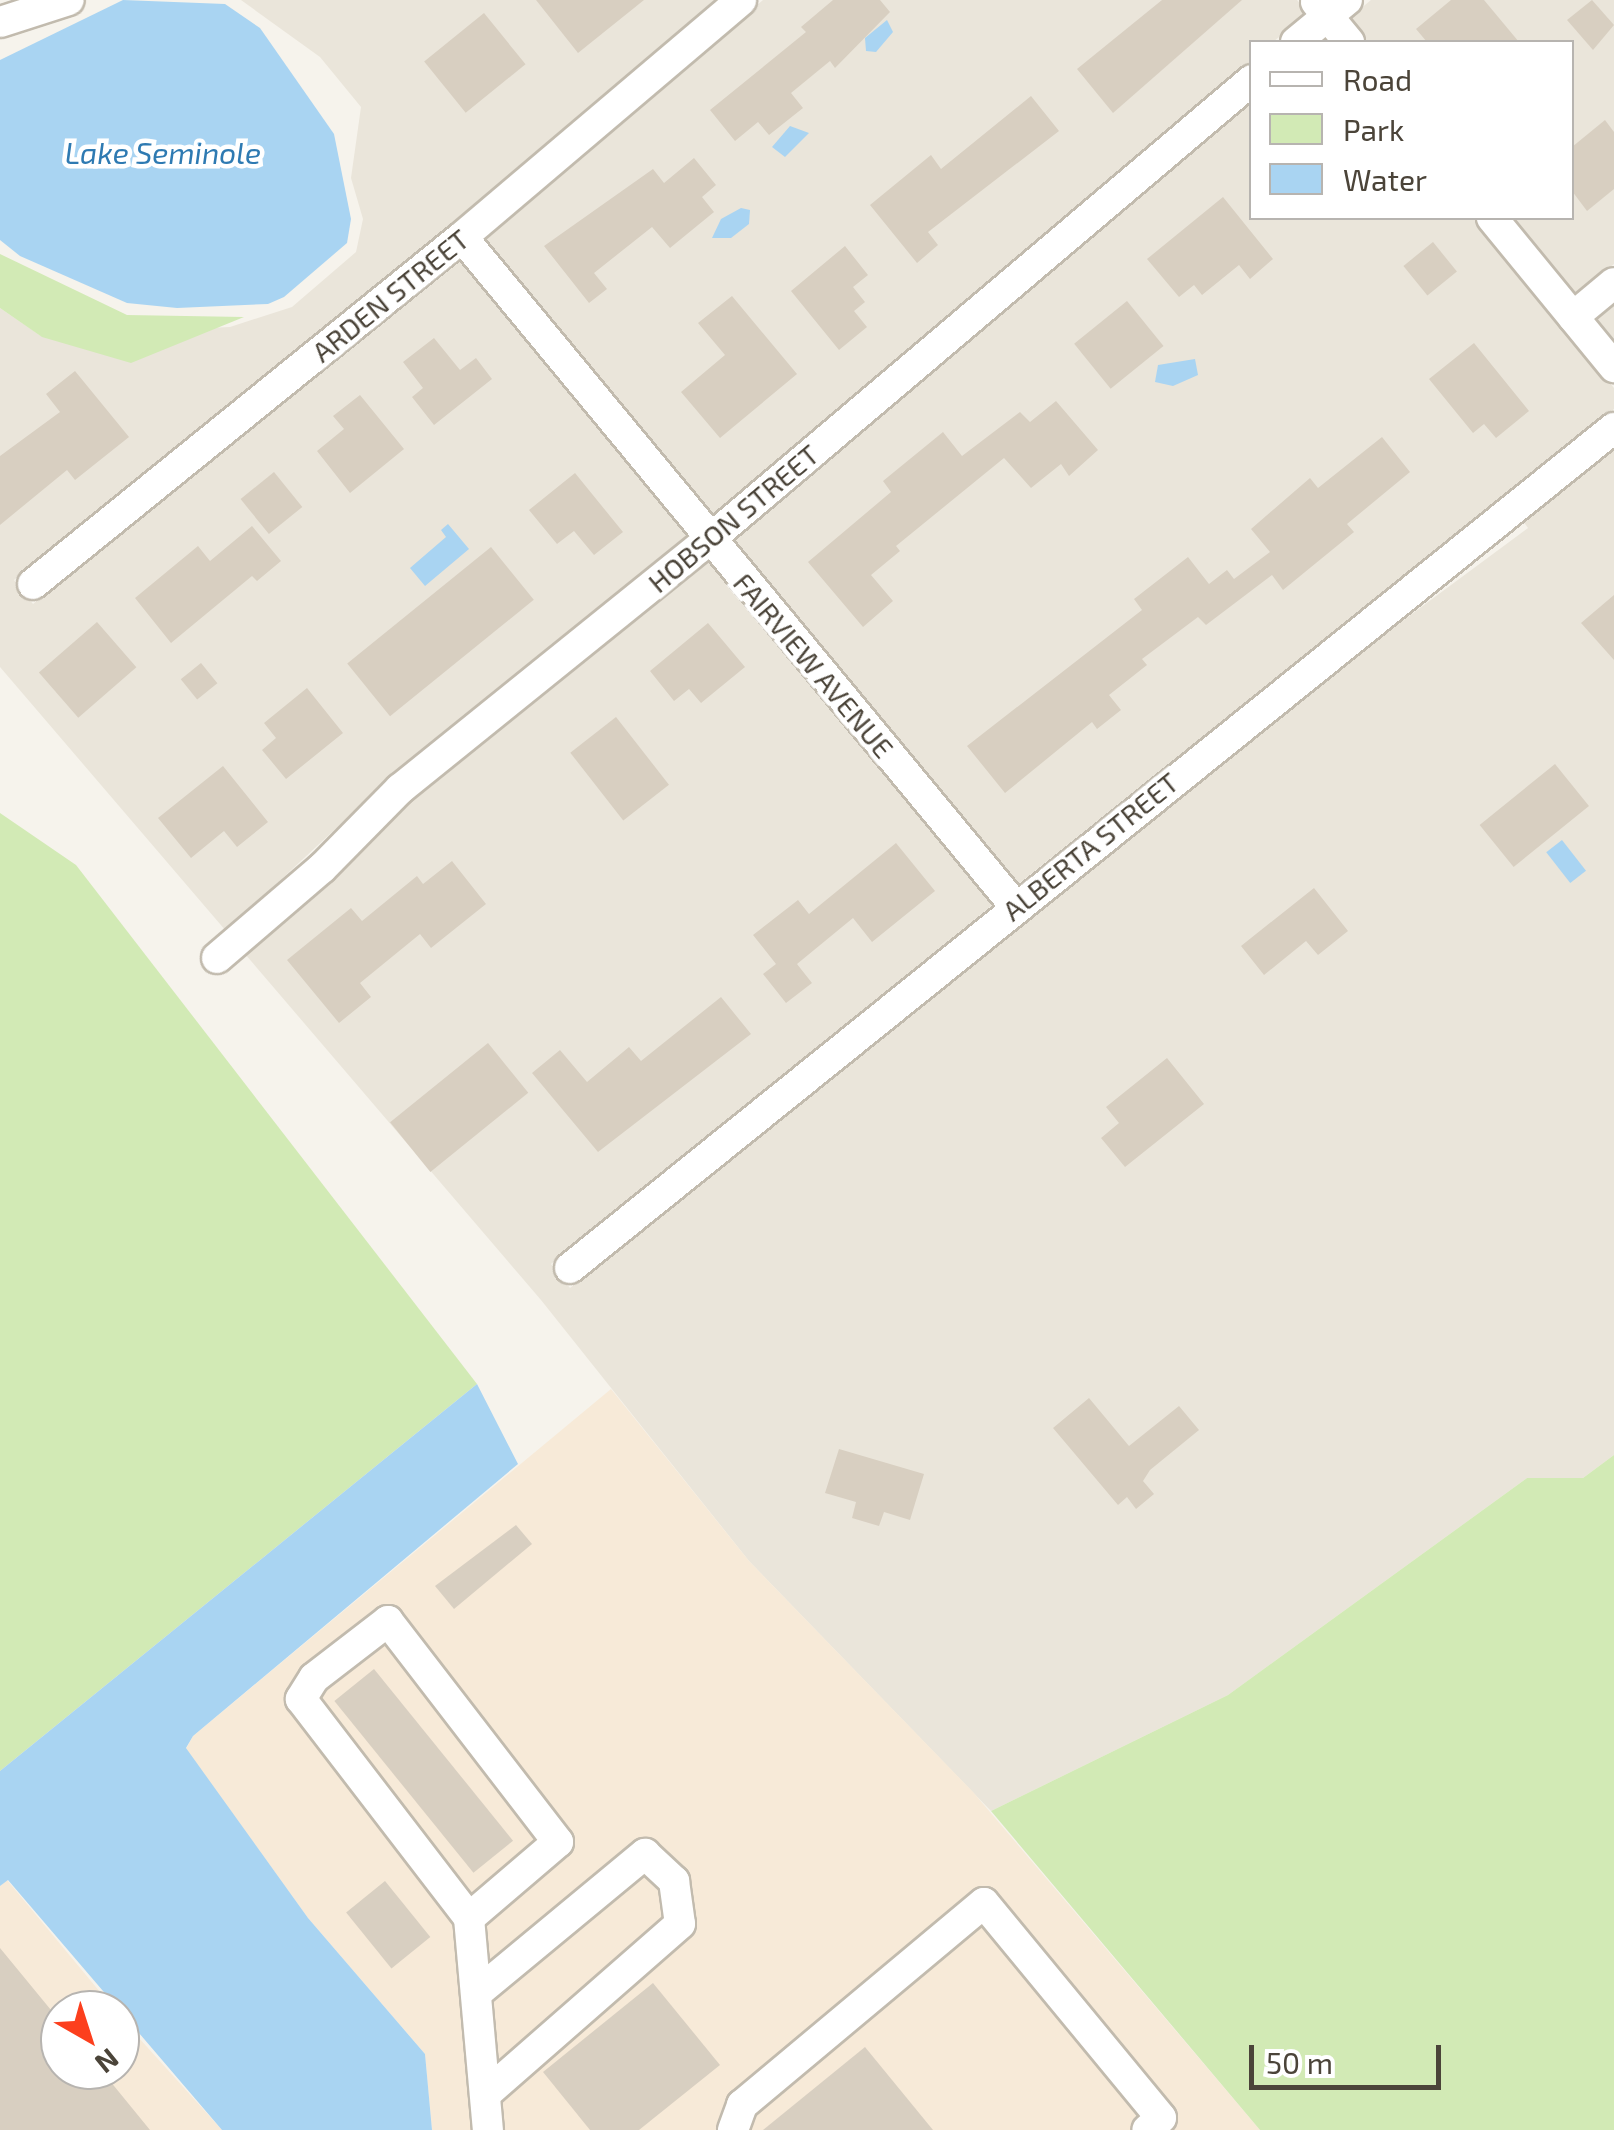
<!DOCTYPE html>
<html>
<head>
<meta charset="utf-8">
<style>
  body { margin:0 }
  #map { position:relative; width:1614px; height:2130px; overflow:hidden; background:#f6f3ec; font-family:"Exo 2",sans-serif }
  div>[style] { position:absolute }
  .residential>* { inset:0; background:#eae5da }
  .commercial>* { inset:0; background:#f7ead8 }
  .green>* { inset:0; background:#d2eab5 }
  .water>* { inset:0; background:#a9d4f2; transform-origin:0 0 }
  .building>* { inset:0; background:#d8cfc1; transform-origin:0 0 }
  .roads { filter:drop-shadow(2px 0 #c2bbae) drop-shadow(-2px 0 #c2bbae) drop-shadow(0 2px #c2bbae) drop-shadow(0 -2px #c2bbae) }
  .minor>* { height:30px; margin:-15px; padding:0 15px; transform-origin:15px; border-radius:15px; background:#fff }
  span { translate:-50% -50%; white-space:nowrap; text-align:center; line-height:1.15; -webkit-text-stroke:9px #fff; paint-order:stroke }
  .street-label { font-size:28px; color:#4b4439 }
  .water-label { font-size:30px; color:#2e7ab2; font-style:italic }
  .legend { position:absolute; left:1249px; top:40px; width:325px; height:180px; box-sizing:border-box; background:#fff; border:2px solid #b7b4b0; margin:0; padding:12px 18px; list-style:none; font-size:30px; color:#4b4439 }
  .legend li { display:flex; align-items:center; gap:20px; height:50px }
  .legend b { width:50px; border:2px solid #b7b4b0 }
  .north { position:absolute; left:40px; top:1990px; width:100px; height:100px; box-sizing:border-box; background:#fff; border:2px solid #b7b4b0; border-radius:50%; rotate:141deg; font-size:28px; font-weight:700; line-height:40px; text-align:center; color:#4b4439 }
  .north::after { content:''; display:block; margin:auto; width:35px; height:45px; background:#fc3f1d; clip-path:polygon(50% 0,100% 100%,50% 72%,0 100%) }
  .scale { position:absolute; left:1249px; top:2045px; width:192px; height:45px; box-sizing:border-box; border:5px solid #4b4439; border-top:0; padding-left:12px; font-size:30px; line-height:35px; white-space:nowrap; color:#4b4439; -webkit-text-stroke:8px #fff; paint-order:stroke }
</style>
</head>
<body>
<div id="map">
  <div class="residential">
    <i style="clip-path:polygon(241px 0,717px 0,452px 226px,14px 580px,33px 604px,461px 257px,690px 535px,391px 777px,226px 931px,0 667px,0 308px,41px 336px,230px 327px,292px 307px,356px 252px,363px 219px,351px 178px,361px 107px,320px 57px)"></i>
    <i style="clip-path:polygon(763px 0,1297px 0,1308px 13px,1273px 42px,1252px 42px,1251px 61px,710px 519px,482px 240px)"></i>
    <i style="clip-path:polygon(1371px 0,1614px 0,1614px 264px,1574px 297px,1509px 218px,1572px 218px,1572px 42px,1366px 42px,1347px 20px)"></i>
    <i style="clip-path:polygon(1251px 100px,1252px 218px,1475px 218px,1614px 388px,1614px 409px,1016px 886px,729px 542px)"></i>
    <i style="clip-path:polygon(1614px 303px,1614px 346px,1593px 320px)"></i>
    <i style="clip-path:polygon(1614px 448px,1614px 1455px,1583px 1478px,1527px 1478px,1228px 1695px,991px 1811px,749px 1561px,541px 1300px,245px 954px,411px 800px,709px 559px,995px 903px,551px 1264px,570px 1288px,1320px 682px,1528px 528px,1523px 521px)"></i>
  </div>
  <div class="commercial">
    <i style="clip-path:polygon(611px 1389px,749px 1561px,973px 1792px,1260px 2130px,432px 2130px,425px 2054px,308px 1918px,186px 1749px,193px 1736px)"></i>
    <i style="clip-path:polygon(7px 1880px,115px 2010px,60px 2010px,60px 2070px,120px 2070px,120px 2017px,222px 2130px,0 2130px,0 1886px)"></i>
  </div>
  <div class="green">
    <i style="clip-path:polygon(0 254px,127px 315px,244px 317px,131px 363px,42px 337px,0 308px)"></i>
    <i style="clip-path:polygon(0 813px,76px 865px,477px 1384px,0 1771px)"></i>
    <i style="clip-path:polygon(1614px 1455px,1614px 2130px,1260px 2130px,991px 1811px,1228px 1695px,1527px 1478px,1583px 1478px)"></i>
  </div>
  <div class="water">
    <i style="clip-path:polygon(123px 0,225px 4px,260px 28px,334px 134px,351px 219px,347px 243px,284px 297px,268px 304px,177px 308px,127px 303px,20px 256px,0 240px,0 60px)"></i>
    <i style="clip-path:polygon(887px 20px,893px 32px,876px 52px,866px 51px,865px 38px)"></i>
    <i style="clip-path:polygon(790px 126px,809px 133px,785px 157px,772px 147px)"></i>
    <i style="clip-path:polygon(741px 208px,750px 210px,749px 224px,731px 238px,712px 238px,721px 219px)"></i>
    <i style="clip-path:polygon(1195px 359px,1198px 375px,1173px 386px,1155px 382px,1158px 365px)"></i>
    <i style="clip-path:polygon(448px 524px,469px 549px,425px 586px,410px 568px,446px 537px,441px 530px)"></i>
    <i style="left:1562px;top:840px;width:39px;height:20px;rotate:52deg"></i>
    <i style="clip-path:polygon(477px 1384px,518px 1464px,193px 1736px,186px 1748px,308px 1918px,425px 2054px,432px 2130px,222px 2130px,8px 1880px,0 1886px,0 1771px)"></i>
  </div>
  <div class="building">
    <i style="clip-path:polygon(536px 0,644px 0,578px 53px)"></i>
    <i style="clip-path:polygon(833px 0,880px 0,890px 12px,835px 68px,830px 61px,791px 93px,803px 108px,769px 135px,758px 122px,735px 141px,710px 110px,806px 32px,801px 27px)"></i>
    <i style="clip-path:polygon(1162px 0,1242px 0,1113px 113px,1077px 69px)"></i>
    <i style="clip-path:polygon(1451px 0,1484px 0,1519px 42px,1427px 42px,1416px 29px)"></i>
    <i style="clip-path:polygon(1592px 0,1614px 25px,1593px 50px,1567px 20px)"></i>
    <i style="left:484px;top:13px;width:66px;height:77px;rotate:51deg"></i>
    <i style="clip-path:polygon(1031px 96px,1059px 131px,928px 232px,938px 245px,917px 263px,870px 205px,931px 155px,941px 169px)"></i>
    <i style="clip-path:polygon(1605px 120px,1614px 132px,1614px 189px,1587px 211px,1572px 191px,1572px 147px)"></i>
    <i style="clip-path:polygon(694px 158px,716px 185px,702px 197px,714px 212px,670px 248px,652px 227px,594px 273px,607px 289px,589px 303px,544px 246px,653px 169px,664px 183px)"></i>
    <i style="clip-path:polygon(1223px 197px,1273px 259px,1250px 279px,1239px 265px,1202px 295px,1194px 285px,1179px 297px,1147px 259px)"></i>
    <i style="left:1433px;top:242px;width:38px;height:38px;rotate:51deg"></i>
    <i style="clip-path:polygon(845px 246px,868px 275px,853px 287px,865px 302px,854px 311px,867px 327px,839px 350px,791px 291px)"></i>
    <i style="clip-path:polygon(732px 296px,797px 374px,720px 438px,681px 392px,725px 355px,698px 323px)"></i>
    <i style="left:1127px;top:301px;width:58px;height:68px;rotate:51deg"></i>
    <i style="clip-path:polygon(434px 338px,460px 370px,476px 358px,492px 379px,434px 425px,412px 397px,423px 388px,403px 362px)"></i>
    <i style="clip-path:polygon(1474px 343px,1529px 411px,1496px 438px,1484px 424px,1473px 433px,1429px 379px)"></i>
    <i style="clip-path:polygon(75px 371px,129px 437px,75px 480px,67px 470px,0 525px,0 456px,60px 412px,46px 394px)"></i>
    <i style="clip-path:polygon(360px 395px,404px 449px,350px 493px,317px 451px,344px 429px,333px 416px)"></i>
    <i style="clip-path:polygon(1056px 401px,1098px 450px,1069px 476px,1061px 464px,1031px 488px,1004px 458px,896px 546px,900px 551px,871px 575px,893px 601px,863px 627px,808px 562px,891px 492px,883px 481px,943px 432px,962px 456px,1020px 412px,1030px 422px)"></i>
    <i style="clip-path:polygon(1382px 437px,1410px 472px,1347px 524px,1354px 532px,1283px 590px,1272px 575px,1206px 625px,1198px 617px,1142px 659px,1147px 665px,1109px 695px,1121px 710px,1097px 729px,1092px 722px,1005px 793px,967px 746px,1142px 610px,1134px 599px,1188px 557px,1209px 584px,1227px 570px,1234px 579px,1270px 552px,1251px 529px,1310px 478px,1318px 488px)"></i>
    <i style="left:274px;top:472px;width:45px;height:43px;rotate:51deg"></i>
    <i style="clip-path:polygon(575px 473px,623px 532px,594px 555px,574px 531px,557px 544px,529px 510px)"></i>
    <i style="clip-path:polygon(252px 526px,281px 561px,257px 581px,252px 576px,171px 643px,135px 598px,198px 546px,210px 561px)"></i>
    <i style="left:491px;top:547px;width:68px;height:185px;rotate:51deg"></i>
    <i style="clip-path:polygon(1614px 595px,1614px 660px,1581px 623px)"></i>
    <i style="left:97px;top:622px;width:60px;height:77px;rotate:49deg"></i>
    <i style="clip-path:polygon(708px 623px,745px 667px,701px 703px,689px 689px,674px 701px,650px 671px)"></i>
    <i style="left:201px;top:663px;width:26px;height:26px;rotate:51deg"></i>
    <i style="clip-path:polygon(307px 688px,343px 733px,286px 779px,262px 750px,276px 738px,264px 723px)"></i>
    <i style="left:616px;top:717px;width:86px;height:58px;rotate:52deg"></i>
    <i style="left:1555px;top:764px;width:54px;height:97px;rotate:51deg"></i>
    <i style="clip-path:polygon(223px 766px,268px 822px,237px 847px,224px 831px,191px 858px,158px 818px)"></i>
    <i style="clip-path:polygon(896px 843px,935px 891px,872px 942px,853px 918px,797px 964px,812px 983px,786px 1003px,763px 974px,776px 964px,753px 935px,798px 900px,809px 914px)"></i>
    <i style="clip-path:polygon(452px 861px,486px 904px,431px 948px,420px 934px,360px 983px,371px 997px,339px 1023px,287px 960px,351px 908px,362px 921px,417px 876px,423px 884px)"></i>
    <i style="clip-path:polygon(1314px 888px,1348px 931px,1318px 955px,1306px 941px,1264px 975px,1241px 946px)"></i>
    <i style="clip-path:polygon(721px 997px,751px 1034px,598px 1152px,532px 1073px,560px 1050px,587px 1082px,629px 1047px,641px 1061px)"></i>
    <i style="left:488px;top:1043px;width:64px;height:126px;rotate:51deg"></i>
    <i style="clip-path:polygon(1167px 1058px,1204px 1104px,1125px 1167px,1101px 1138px,1119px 1123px,1106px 1107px)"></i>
    <i style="clip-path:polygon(1089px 1398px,1129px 1446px,1179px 1406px,1199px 1430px,1150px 1470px,1143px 1481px,1154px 1494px,1136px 1509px,1127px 1497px,1118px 1505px,1053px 1428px)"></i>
    <i style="clip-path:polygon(839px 1449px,924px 1474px,910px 1520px,884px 1512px,879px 1526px,852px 1518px,856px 1502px,825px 1493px)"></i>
    <i style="clip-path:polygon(516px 1525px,532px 1544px,454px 1609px,435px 1586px)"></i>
    <i style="left:374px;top:1669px;width:221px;height:51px;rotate:51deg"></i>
    <i style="left:385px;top:1881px;width:72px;height:50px;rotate:51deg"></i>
    <i style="clip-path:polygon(0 1948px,60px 2021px,60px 2070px,101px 2070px,150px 2130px,0 2130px)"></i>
    <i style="clip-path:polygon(653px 1983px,720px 2065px,639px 2130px,590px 2130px,543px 2072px)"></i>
    <i style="clip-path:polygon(865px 2047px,933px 2130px,763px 2130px)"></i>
  </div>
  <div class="roads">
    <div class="minor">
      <i style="left:1316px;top:2px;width:52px;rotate:50.5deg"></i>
      <i style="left:0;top:22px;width:72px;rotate:-17.7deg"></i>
      <i style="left:1296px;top:42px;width:66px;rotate:-39.5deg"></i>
      <i style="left:1492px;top:218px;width:193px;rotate:50.7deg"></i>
      <i style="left:462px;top:237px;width:868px;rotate:50.42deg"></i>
      <i style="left:1573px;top:317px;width:53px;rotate:-39.7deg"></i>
      <i style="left:33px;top:584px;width:552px;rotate:-38.97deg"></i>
      <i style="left:462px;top:237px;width:366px;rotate:-40.3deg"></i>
      <i style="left:217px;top:958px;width:138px;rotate:-40.6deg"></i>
      <i style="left:322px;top:868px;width:111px;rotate:-45.4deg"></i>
      <i style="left:400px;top:789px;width:398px;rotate:-38.9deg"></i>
      <i style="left:710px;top:539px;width:710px;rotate:-40.26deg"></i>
      <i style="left:570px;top:1268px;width:1340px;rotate:-38.82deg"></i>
      <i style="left:469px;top:1918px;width:117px;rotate:-40.5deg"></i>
      <i style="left:558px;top:1842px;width:279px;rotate:-127.6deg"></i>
      <i style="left:388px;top:1621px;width:93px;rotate:142.4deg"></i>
      <i style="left:314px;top:1678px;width:25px;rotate:122deg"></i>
      <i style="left:301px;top:1699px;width:276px;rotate:52.5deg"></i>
      <i style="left:469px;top:1918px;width:213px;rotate:84.9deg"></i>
      <i style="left:478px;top:1992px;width:217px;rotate:-39.6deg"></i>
      <i style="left:645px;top:1854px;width:40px;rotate:43deg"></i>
      <i style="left:674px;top:1881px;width:43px;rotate:82.1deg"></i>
      <i style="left:680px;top:1924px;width:254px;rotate:138.8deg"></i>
      <i style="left:733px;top:2130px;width:27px;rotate:-70deg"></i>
      <i style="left:742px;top:2105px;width:315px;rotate:-39.9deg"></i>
      <i style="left:984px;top:1903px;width:278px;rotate:50.5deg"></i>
      <i style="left:1161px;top:2118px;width:18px;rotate:139deg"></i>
    </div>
  </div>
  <div class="street-label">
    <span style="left:390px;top:295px;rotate:-39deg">ARDEN STREET</span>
    <span style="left:733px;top:518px;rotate:-40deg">HOBSON STREET</span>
    <span style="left:814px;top:665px;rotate:50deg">FAIRVIEW AVENUE</span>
    <span style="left:1090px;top:846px;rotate:-39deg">ALBERTA STREET</span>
  </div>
  <div class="water-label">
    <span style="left:163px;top:152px">Lake Seminole</span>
  </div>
  <ul class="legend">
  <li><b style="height:12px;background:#fff"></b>Road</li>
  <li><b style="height:28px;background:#d2eab5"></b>Park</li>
  <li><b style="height:28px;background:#a9d4f2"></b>Water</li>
  </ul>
  <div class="north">N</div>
  <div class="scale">50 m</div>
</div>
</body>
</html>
